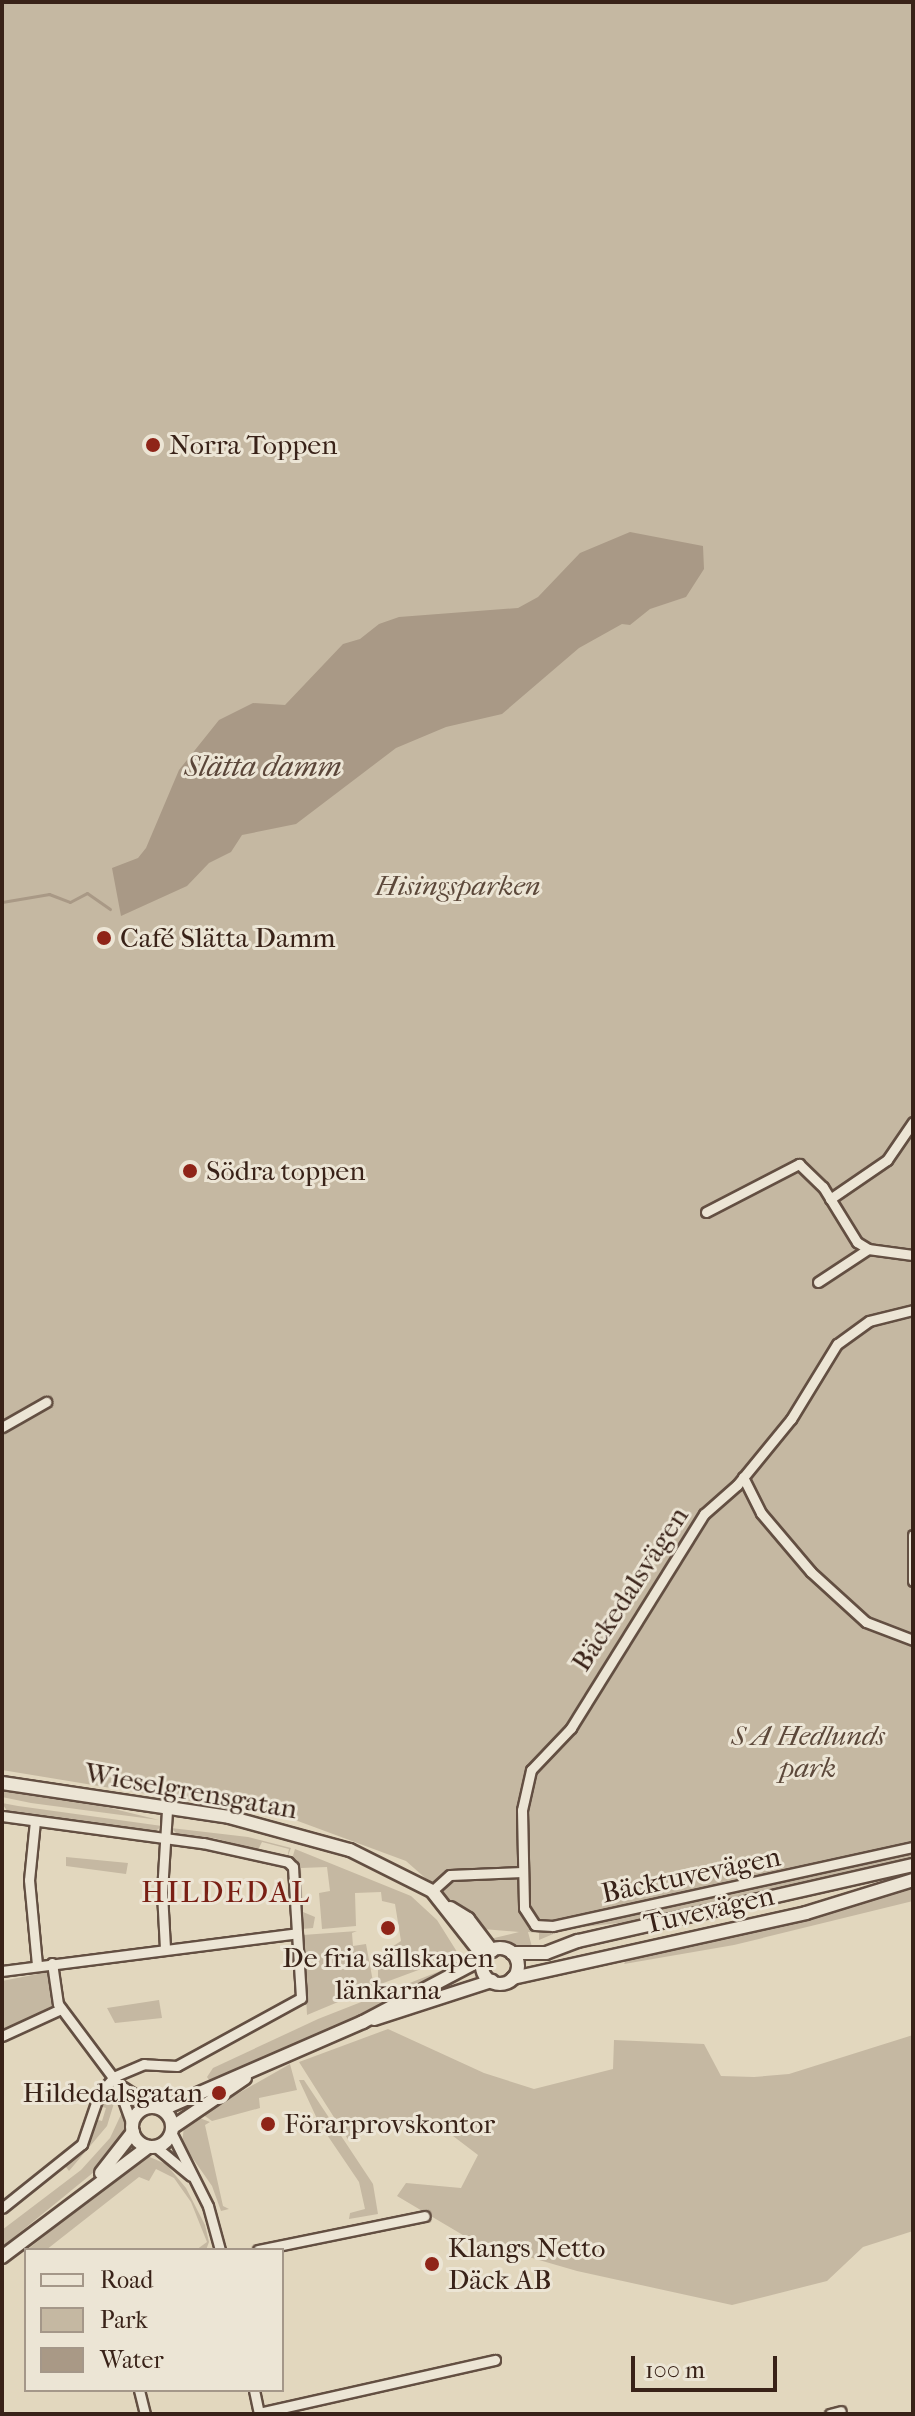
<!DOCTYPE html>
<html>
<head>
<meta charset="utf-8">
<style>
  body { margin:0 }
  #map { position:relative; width:915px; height:2416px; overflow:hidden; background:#e2d7be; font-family:"IM FELL French Canon",serif }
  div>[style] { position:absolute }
  .green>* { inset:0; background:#c5b8a2 }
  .water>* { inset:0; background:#a99986 }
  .stream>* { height:3px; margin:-1.5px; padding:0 1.5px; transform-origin:1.5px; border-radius:1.5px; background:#a99986 }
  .roads { filter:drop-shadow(2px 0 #634f42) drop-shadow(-2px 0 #634f42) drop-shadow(0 2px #634f42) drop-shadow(0 -2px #634f42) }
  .street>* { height:9px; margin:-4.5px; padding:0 4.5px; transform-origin:4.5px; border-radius:4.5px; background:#ece5d5 }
  .secondary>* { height:12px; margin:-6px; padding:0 6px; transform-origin:6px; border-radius:6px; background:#ece5d5 }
  .secondary>.ring { margin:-6px; padding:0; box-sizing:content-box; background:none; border:12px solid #ece5d5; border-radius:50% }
  .dots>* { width:22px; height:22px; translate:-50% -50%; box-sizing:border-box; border:4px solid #ece5d5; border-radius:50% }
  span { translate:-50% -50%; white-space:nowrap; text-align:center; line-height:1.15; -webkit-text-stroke:6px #ece5d5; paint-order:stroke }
  .poi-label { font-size:28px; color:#392218 }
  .left { translate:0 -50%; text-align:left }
  .right { translate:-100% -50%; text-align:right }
  .park-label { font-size:28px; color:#5c483a; font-style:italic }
  .street-label { font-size:28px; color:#392218 }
  .water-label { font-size:30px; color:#5b4639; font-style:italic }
  .neighbourhood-label { font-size:30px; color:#7a1f14; letter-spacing:2px }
  .frame { position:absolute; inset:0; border:4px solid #392218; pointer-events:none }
  .legend { position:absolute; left:24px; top:2248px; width:260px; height:144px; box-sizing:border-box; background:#ece5d5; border:2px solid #a49789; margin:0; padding:10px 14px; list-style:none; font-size:24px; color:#392218 }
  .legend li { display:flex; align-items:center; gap:16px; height:40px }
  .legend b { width:40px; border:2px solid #a49789 }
  .scale { position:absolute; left:631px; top:2356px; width:146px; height:36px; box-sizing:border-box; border:4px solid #392218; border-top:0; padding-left:10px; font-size:24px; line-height:28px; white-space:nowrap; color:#392218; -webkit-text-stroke:6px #ece5d5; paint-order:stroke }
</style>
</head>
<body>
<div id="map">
  <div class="green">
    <i style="clip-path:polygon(2px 2px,913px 2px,913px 1858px,645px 1920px,565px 1929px,539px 1940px,539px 1933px,528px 1932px,532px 1947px,523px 1947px,490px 1939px,519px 1932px,483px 1929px,406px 1861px,287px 1817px,2px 1770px)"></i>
    <i style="clip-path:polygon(2px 1790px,98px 1805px,159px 1820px,31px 1803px,2px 1797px)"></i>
    <i style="clip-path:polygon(2px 1803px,18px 1806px,162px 1826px,153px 1833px,9px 1814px)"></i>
    <i style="clip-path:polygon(171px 1828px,248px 1837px,291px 1848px,287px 1858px,289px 1849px,262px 1842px,258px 1850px,214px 1838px,179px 1836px)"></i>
    <i style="clip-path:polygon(295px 1849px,411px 1896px,437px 1920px,459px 1955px,378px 1985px,378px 1956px,401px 1941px,395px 1904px,382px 1901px,381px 1892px,355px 1893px,356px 1926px,322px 1929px,319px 1893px,330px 1891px,327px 1867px,301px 1868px,303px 1912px,315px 1917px,313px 1928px,302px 1929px,292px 1859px)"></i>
    <i style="clip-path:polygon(66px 1857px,128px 1863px,126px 1874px,66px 1866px)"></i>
    <i style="clip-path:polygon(913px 1888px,913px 1901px,734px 1945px,624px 1964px,627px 1959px)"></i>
    <i style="clip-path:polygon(357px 1931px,352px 1933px,353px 1946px,366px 1944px,374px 1987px,307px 2015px,303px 1935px)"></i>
    <i style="clip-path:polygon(458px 1964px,327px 2031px,209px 2080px,207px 2077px,213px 2068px,318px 2019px)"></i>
    <i style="clip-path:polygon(48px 1972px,54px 2006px,2px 2033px,2px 1981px)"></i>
    <i style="clip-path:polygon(159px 2000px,162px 2018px,115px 2023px,107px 2008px)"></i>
    <i style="clip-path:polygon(388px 2029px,484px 2073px,534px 2089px,613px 2069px,614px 2040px,704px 2044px,721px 2076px,754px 2077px,789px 2074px,913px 2035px,913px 2231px,863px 2247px,827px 2281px,732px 2305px,577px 2271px,473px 2241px,397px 2196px,406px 2183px,461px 2188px,478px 2155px,432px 2120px,376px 2125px,349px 2141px,299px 2062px)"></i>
    <i style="clip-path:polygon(290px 2064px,297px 2090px,259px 2098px,260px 2108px,212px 2121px,202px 2114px)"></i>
    <i style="clip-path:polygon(299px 2080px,304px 2080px,373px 2184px,378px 2214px,349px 2219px,350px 2213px,365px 2209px,359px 2182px,319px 2123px)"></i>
    <i style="clip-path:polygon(105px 2090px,115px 2100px,107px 2126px,69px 2171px,63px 2163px,90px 2142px,95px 2119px,102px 2121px,106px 2108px,97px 2105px)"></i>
    <i style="clip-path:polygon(125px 2106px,126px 2131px,105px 2163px,2px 2247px,2px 2230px,81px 2170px,110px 2138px)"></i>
    <i style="clip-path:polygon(197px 2117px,210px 2122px,205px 2125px,223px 2206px,229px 2209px,221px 2211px,212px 2186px,182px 2143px,184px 2127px)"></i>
    <i style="clip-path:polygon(145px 2155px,166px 2164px,186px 2188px,205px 2225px,209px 2242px,206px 2250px,196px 2250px,207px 2242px,191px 2202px,174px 2178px,156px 2169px,149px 2181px,139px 2177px,46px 2250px,27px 2250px)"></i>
  </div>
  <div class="water">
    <i style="clip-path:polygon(630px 532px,703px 546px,704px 569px,686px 597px,650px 609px,630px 625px,622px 624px,579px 648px,502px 714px,446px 727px,396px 748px,296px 824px,242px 835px,231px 852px,209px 863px,187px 886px,121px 916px,112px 868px,138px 858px,146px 848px,179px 770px,219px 720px,253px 703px,285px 705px,343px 644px,360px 639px,379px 624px,399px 617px,518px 608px,538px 597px,580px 553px)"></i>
  </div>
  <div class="stream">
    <i style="left:2px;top:902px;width:48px;rotate:-9.7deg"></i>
    <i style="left:49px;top:894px;width:22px;rotate:21deg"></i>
    <i style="left:70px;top:902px;width:19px;rotate:-28deg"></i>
    <i style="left:87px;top:893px;width:28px;rotate:35deg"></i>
  </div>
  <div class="roads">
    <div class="street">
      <i style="left:830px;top:1199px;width:69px;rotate:-34.4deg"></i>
      <i style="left:887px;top:1160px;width:46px;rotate:-55.6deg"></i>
      <i style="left:706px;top:1212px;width:105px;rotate:-27.3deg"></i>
      <i style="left:799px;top:1164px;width:33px;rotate:44deg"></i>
      <i style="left:823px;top:1187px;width:65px;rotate:58.3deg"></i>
      <i style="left:857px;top:1242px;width:13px;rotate:32deg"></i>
      <i style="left:868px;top:1249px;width:45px;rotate:7.6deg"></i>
      <i style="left:818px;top:1282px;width:60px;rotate:-33.4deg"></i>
      <i style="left:913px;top:1310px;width:45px;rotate:166deg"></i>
      <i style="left:869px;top:1321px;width:39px;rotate:144deg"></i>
      <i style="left:837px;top:1344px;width:88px;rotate:121.5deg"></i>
      <i style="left:791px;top:1419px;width:85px;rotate:129.3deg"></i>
      <i style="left:737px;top:1485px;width:44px;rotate:138.7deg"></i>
      <i style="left:704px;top:1514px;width:252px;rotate:121.9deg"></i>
      <i style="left:571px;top:1728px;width:58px;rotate:133.6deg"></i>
      <i style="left:531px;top:1770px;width:41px;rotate:102.7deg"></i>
      <i style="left:522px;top:1810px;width:98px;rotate:88.8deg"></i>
      <i style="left:524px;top:1908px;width:20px;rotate:57deg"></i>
      <i style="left:535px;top:1925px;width:18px;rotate:3deg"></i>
      <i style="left:553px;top:1926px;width:369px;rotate:-12.4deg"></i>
      <i style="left:2px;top:1427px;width:51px;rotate:-29.6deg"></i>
      <i style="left:743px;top:1477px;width:40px;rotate:63.4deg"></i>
      <i style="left:761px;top:1513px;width:77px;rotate:49.7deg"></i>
      <i style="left:811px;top:1572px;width:74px;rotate:42.3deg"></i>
      <i style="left:866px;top:1622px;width:50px;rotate:21deg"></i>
      <i style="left:913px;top:1535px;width:46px;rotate:90deg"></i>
      <i style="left:2px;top:1816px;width:203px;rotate:7.7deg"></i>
      <i style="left:203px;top:1843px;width:87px;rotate:12.6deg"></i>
      <i style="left:288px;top:1862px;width:7px;rotate:45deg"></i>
      <i style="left:293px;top:1867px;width:131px;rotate:86.5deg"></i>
      <i style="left:301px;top:1998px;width:141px;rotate:151.3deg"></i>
      <i style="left:177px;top:2066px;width:33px;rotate:-177deg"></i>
      <i style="left:144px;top:2064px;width:33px;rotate:157deg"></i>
      <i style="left:114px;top:2077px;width:23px;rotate:131deg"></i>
      <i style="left:99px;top:2094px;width:53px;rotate:108.8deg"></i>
      <i style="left:82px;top:2144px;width:102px;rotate:141.3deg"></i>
      <i style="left:35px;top:1821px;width:59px;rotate:95.8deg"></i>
      <i style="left:29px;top:1880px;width:85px;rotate:84.6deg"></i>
      <i style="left:432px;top:1891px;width:24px;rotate:-42deg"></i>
      <i style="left:450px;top:1875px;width:72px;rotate:-2.4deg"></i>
      <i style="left:165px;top:1948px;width:56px;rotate:-93.1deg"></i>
      <i style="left:162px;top:1892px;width:82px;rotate:-86.5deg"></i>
      <i style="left:52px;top:1963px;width:41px;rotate:81.7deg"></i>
      <i style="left:58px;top:2004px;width:99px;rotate:53.2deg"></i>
      <i style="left:117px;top:2083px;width:45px;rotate:70.3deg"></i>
      <i style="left:2px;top:1971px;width:297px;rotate:-7.3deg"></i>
      <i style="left:2px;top:2036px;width:65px;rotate:-24.6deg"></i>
      <i style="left:117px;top:2083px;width:44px;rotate:33deg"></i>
      <i style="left:172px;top:2134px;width:80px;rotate:63.4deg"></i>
      <i style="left:208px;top:2206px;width:46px;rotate:74.7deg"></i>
      <i style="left:156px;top:2147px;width:45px;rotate:39.6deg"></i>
      <i style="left:258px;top:2250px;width:170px;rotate:-11.5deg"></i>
      <i style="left:139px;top:2390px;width:25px;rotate:76deg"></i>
      <i style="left:254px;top:2390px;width:25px;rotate:78deg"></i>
      <i style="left:259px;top:2413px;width:242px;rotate:-12.7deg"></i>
      <i style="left:830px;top:2414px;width:11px;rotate:-15deg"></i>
    </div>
    <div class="secondary">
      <i style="left:2px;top:1783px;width:230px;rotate:8.5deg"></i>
      <i style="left:229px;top:1817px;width:125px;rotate:15.3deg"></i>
      <i style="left:350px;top:1850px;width:92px;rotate:26.6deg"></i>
      <i style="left:432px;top:1891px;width:84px;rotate:51.8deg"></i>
      <i style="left:450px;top:1908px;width:21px;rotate:31deg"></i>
      <i style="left:468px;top:1919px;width:40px;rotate:53deg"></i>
      <i class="ring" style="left:482px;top:1948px;width:24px;height:24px"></i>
      <i style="left:512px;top:1953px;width:34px"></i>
      <i style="left:546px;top:1953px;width:34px;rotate:-21deg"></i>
      <i style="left:578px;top:1941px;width:344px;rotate:-12.8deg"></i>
      <i style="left:513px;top:1978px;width:300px;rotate:-12.5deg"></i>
      <i style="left:806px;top:1913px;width:112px;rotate:-17.1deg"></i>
      <i style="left:374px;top:2019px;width:124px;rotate:-17.9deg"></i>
      <i class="ring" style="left:132px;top:2107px;width:28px;height:28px"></i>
      <i style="left:163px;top:2109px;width:218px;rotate:-23.5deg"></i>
      <i style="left:363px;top:2022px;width:135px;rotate:-27.9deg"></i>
      <i style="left:173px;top:2127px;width:87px;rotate:-34.2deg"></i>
      <i style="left:101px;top:2173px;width:52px;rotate:-52deg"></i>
      <i style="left:2px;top:2257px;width:183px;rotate:-37deg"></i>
    </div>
  </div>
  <div class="dots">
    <i style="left:153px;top:445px;background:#8f2418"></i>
    <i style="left:104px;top:938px;background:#8f2418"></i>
    <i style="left:190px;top:1171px;background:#8f2418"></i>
    <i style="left:388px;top:1928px;background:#8f2418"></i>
    <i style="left:219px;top:2093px;background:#8f2418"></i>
    <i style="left:268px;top:2124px;background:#8f2418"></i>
    <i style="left:432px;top:2264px;background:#8f2418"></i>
  </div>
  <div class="poi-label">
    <span class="left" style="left:169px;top:445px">Norra Toppen</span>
    <span class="left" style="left:120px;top:938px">Café Slätta Damm</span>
    <span class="left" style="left:206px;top:1171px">Södra toppen</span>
    <span style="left:388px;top:1974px">De fria sällskapen<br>länkarna</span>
    <span class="right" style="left:203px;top:2093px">Hildedalsgatan</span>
    <span class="left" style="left:284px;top:2124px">Förarprovskontor</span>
    <span class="left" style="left:448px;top:2264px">Klangs Netto<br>Däck AB</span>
  </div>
  <div class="park-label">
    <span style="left:458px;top:886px">Hisingsparken</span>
    <span style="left:808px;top:1752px">S A Hedlunds<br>park</span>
  </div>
  <div class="street-label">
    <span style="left:630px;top:1589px;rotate:-57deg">Bäckedalsvägen</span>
    <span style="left:191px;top:1791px;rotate:10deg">Wieselgrensgatan</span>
    <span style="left:691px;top:1875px;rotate:-12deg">Bäcktuvevägen</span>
    <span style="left:709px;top:1910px;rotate:-13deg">Tuvevägen</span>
  </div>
  <div class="water-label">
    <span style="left:263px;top:767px">Slätta damm</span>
  </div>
  <div class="neighbourhood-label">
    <span style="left:226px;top:1893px">HILDEDAL</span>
  </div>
  <div class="frame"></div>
  <ul class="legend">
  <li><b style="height:10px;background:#ece5d5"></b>Road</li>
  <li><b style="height:22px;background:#c5b8a2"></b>Park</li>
  <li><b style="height:22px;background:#a99986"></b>Water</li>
  </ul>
  <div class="scale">100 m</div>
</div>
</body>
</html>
